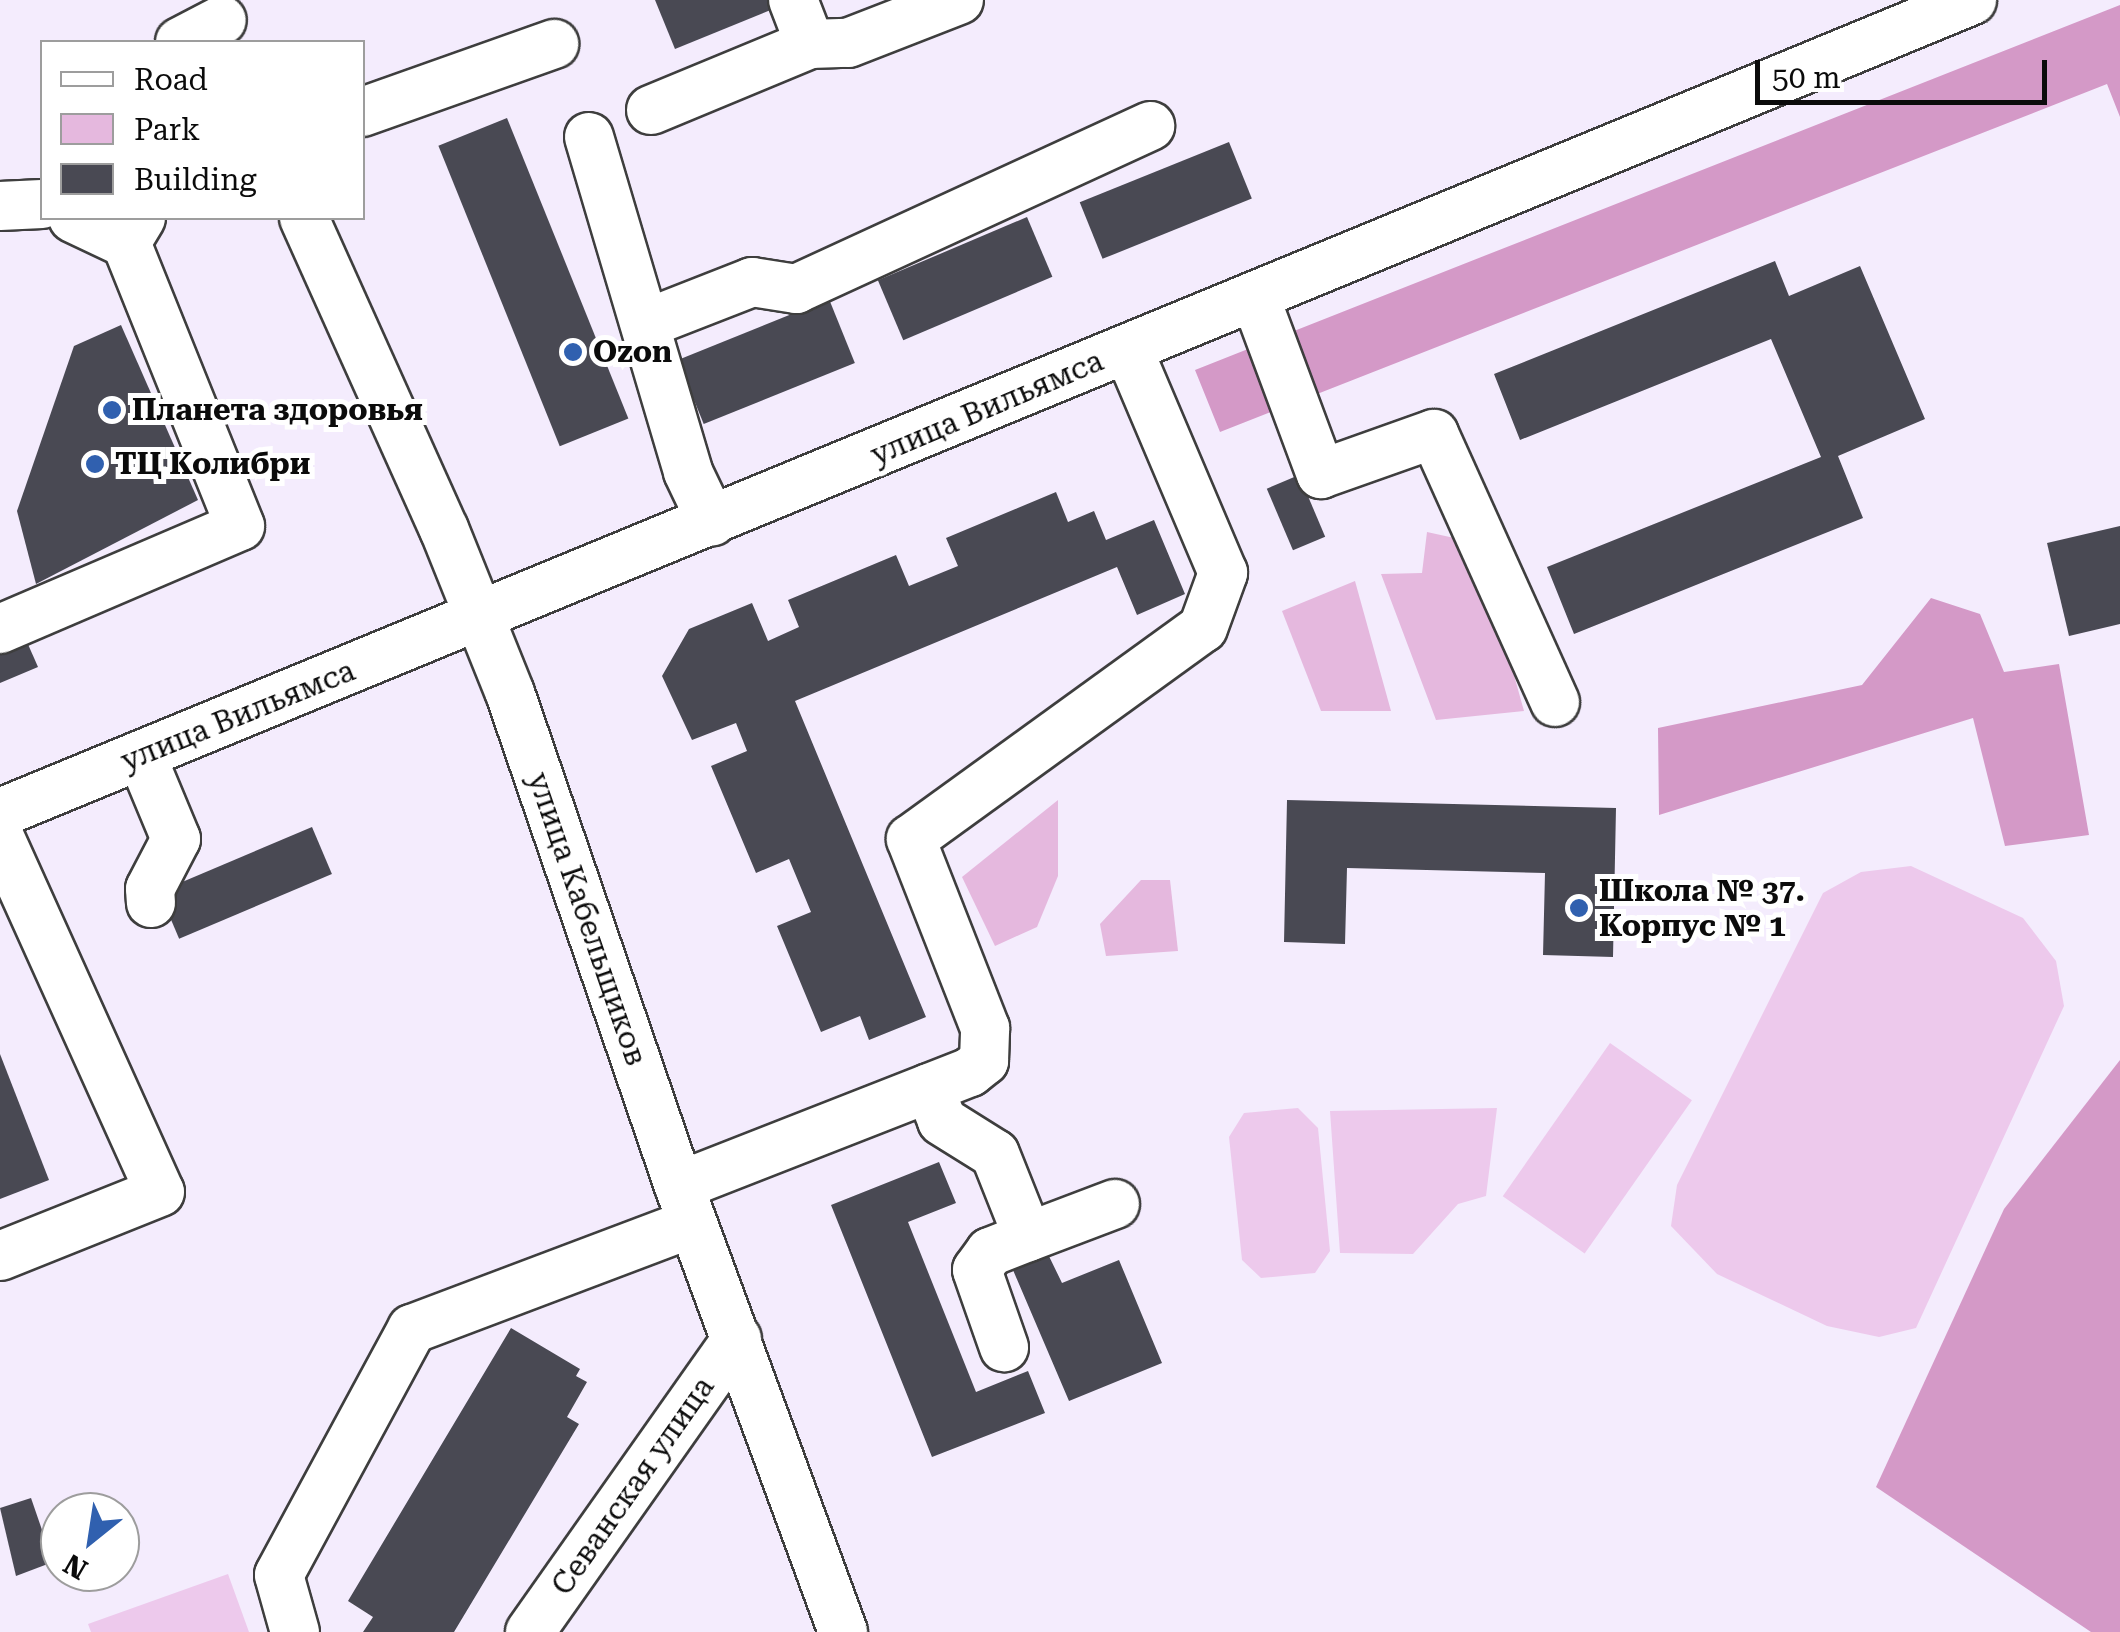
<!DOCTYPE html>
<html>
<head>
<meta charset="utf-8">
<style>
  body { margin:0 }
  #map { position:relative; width:2120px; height:1632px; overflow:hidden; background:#f4ecfd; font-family:"Roboto Serif",serif }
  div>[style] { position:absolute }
  .green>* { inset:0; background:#e5b8de }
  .forest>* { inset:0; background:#d499c7 }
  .pitch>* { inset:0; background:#edc9ec; transform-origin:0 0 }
  .building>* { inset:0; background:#494953; transform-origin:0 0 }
  .roads { filter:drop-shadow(2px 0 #3e3e3e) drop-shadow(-2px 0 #3e3e3e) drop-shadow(0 2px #3e3e3e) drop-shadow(0 -2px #3e3e3e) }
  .minor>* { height:48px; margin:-24px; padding:0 24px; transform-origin:24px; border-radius:24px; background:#fff }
  .dots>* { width:28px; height:28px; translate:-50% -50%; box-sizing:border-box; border:5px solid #fff; border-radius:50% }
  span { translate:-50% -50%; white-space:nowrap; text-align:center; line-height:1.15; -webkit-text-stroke:10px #fff; paint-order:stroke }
  .poi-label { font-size:30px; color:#0b0b0b; font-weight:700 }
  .left { translate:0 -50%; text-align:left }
  .street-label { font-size:30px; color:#0b0b0b }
  .legend { position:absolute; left:40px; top:40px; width:325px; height:180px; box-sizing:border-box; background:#fff; border:2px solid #9d9d9d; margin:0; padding:12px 18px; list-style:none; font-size:30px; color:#0b0b0b }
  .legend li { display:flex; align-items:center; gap:20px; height:50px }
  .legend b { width:50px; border:2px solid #9d9d9d }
  .north { position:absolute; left:40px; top:1492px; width:100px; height:100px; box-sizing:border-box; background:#fff; border:2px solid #9d9d9d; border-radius:50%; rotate:210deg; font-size:28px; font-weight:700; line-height:40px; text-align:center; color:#0b0b0b }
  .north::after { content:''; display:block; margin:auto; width:35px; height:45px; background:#3060af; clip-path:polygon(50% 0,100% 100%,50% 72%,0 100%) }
  .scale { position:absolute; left:1755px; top:60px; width:292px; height:45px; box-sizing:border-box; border:5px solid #0b0b0b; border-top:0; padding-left:12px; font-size:30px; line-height:35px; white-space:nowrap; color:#0b0b0b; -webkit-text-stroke:8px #fff; paint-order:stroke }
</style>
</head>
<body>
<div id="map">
  <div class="green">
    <i style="clip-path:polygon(1427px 532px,1477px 543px,1524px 711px,1436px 720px,1381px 574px,1422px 573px)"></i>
    <i style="clip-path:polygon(1355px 581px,1391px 711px,1321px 711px,1282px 611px)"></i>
    <i style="clip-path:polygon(1058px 800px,1058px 876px,1037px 927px,995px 946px,962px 877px)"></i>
    <i style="clip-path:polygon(1141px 880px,1170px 880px,1178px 951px,1106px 956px,1100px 924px)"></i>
  </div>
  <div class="forest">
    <i style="clip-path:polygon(2120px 5px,2120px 117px,2107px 84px,1220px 432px,1195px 370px)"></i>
    <i style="clip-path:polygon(1931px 598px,1980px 614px,2004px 672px,2059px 664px,2089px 835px,2005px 846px,1973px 718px,1659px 815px,1658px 728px,1862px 685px)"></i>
    <i style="clip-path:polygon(2120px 1060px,2120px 1632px,2091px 1632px,1876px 1487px,2004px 1209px)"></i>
  </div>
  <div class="pitch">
    <i style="clip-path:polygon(1911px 866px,2023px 918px,2056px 961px,2064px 1006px,1916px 1328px,1879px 1337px,1827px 1326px,1717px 1274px,1671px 1226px,1677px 1185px,1823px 893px,1861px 872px)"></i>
    <i style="left:1610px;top:1043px;width:100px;height:187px;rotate:35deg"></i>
    <i style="clip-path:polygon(1298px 1108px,1318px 1128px,1330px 1251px,1315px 1273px,1261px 1278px,1242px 1260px,1229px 1137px,1244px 1113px)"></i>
    <i style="clip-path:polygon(1497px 1108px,1486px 1196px,1458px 1204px,1413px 1254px,1340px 1253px,1330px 1111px)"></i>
    <i style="clip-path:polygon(228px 1574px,249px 1632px,91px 1632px,88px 1624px)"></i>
  </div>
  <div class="building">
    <i style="clip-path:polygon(655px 0,775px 0,778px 7px,675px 49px)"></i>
    <i style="left:507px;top:118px;width:324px;height:74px;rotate:68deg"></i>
    <i style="left:1229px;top:142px;width:61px;height:161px;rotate:68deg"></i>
    <i style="left:1027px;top:217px;width:65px;height:162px;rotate:67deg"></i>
    <i style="clip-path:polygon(1775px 261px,1789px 296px,1860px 266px,1925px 419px,1838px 456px,1863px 518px,1574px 634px,1547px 567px,1821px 457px,1771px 339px,1520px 440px,1494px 374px)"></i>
    <i style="left:829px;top:299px;width:69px;height:163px;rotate:68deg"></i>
    <i style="clip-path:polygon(121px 325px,198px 500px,36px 584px,17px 511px,74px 346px)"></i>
    <i style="left:1299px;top:475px;width:67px;height:35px;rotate:67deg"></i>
    <i style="clip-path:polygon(1056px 492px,1068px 522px,1094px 511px,1106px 540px,1154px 520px,1185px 594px,1137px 615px,1117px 567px,795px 701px,926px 1017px,869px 1040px,860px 1016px,821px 1032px,777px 926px,811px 912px,789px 859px,756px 873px,711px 766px,747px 751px,736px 723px,692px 740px,662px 676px,689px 629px,752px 603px,768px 641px,799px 627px,788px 600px,896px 555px,909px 586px,958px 566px,946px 538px)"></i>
    <i style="clip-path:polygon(2120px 526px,2120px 624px,2069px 636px,2047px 543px)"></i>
    <i style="clip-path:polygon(27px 642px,38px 667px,0 683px,0 654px)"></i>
    <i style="clip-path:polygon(1287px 800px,1616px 808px,1613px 957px,1543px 955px,1545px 873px,1347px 868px,1345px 944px,1284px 942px)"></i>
    <i style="left:312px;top:827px;width:51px;height:166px;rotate:67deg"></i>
    <i style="clip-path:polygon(0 1054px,49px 1180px,0 1199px)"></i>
    <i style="clip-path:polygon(939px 1162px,956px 1203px,908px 1222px,976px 1392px,1028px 1371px,1045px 1413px,932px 1457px,831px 1205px)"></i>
    <i style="clip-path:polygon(1045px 1248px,1062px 1283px,1119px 1260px,1162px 1363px,1069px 1401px,1010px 1263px)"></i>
    <i style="clip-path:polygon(511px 1328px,580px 1369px,576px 1376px,587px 1382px,567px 1417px,579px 1424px,454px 1632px,363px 1632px,373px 1617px,348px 1601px)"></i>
    <i style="clip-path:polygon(31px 1498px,53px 1562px,16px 1576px,0 1508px)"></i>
  </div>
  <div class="roads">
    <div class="minor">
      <i style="left:180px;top:42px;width:47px;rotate:-27.6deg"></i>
      <i style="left:810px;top:44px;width:38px;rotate:-2deg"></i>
      <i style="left:848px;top:43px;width:119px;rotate:-21.2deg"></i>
      <i style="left:651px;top:110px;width:172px;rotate:-22.5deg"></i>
      <i style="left:810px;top:44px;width:47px;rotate:-111.1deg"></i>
      <i style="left:362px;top:112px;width:204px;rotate:-19.5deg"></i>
      <i style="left:589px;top:137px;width:349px;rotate:73.5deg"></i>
      <i style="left:688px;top:472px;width:55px;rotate:64.4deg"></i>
      <i style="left:0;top:206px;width:42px;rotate:-2.7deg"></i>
      <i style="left:73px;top:218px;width:59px;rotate:25.3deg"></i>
      <i style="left:304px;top:218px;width:341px;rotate:65.8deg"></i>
      <i style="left:444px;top:529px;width:177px;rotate:68.1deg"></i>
      <i style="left:510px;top:693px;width:521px;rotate:71.08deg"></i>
      <i style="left:679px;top:1186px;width:475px;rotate:69.8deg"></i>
      <i style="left:1255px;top:297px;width:189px;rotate:69.6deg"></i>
      <i style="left:1321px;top:474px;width:120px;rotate:-19.5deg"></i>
      <i style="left:1434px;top:434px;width:294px;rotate:65.7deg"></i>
      <i style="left:645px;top:324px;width:115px;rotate:-21.4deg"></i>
      <i style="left:752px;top:282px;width:45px;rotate:9deg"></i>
      <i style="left:796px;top:289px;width:390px;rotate:-24.7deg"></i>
      <i style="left:0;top:629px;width:261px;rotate:-23.2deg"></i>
      <i style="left:240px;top:526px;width:305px;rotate:-111.9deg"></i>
      <i style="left:126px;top:243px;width:29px;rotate:-59deg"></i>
      <i style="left:141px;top:755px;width:91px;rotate:67.4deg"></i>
      <i style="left:176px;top:839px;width:56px;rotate:117.5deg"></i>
      <i style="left:150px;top:889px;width:14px;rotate:86deg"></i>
      <i style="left:0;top:813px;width:2133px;rotate:-22.4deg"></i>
      <i style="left:0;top:838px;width:388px;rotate:65.7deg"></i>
      <i style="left:160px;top:1192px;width:172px;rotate:158.2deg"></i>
      <i style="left:929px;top:1088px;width:35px;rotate:68deg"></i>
      <i style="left:942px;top:1121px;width:62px;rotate:31.9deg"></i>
      <i style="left:995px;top:1154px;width:89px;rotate:68.3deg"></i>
      <i style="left:1028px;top:1237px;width:41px;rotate:158.5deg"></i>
      <i style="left:990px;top:1252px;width:22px;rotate:126deg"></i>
      <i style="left:977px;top:1270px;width:82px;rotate:70.7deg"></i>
      <i style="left:679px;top:1186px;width:313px;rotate:-21.4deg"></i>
      <i style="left:970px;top:1072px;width:18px;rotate:-38deg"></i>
      <i style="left:984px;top:1061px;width:33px;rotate:-88deg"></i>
      <i style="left:985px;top:1028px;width:203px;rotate:-111.4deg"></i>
      <i style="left:911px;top:839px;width:360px;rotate:-35.9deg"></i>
      <i style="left:1203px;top:628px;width:59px;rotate:-70deg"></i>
      <i style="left:1223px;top:573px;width:243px;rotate:-113deg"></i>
      <i style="left:1028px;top:1237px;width:93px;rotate:-20.8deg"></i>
      <i style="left:295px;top:1632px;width:59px;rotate:-105.7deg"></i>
      <i style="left:279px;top:1575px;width:280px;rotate:-61.6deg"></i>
      <i style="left:412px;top:1329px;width:299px;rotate:-20.7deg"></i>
      <i style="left:530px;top:1632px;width:359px;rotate:-54.8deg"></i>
    </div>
  </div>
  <div class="dots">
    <i style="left:573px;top:352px;background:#3060af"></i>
    <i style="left:112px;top:410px;background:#3060af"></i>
    <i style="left:95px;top:464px;background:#3060af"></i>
    <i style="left:1579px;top:908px;background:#3060af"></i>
  </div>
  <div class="poi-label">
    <span class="left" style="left:593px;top:352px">Ozon</span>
    <span class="left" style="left:132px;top:410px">Планета здоровья</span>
    <span class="left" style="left:115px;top:464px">ТЦ Колибри</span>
    <span class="left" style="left:1599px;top:908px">Школа № 37.<br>Корпус № 1</span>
  </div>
  <div class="street-label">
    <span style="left:987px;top:408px;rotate:-23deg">улица Вильямса</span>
    <span style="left:238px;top:716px;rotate:-22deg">улица Вильямса</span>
    <span style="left:587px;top:919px;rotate:71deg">улица Кабельщиков</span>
    <span style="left:633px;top:1486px;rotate:-55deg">Севанская улица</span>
  </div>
  <ul class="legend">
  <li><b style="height:12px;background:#fff"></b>Road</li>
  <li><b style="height:28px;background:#e5b8de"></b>Park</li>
  <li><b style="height:28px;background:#494953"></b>Building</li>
  </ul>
  <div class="north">N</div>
  <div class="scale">50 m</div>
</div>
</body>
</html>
